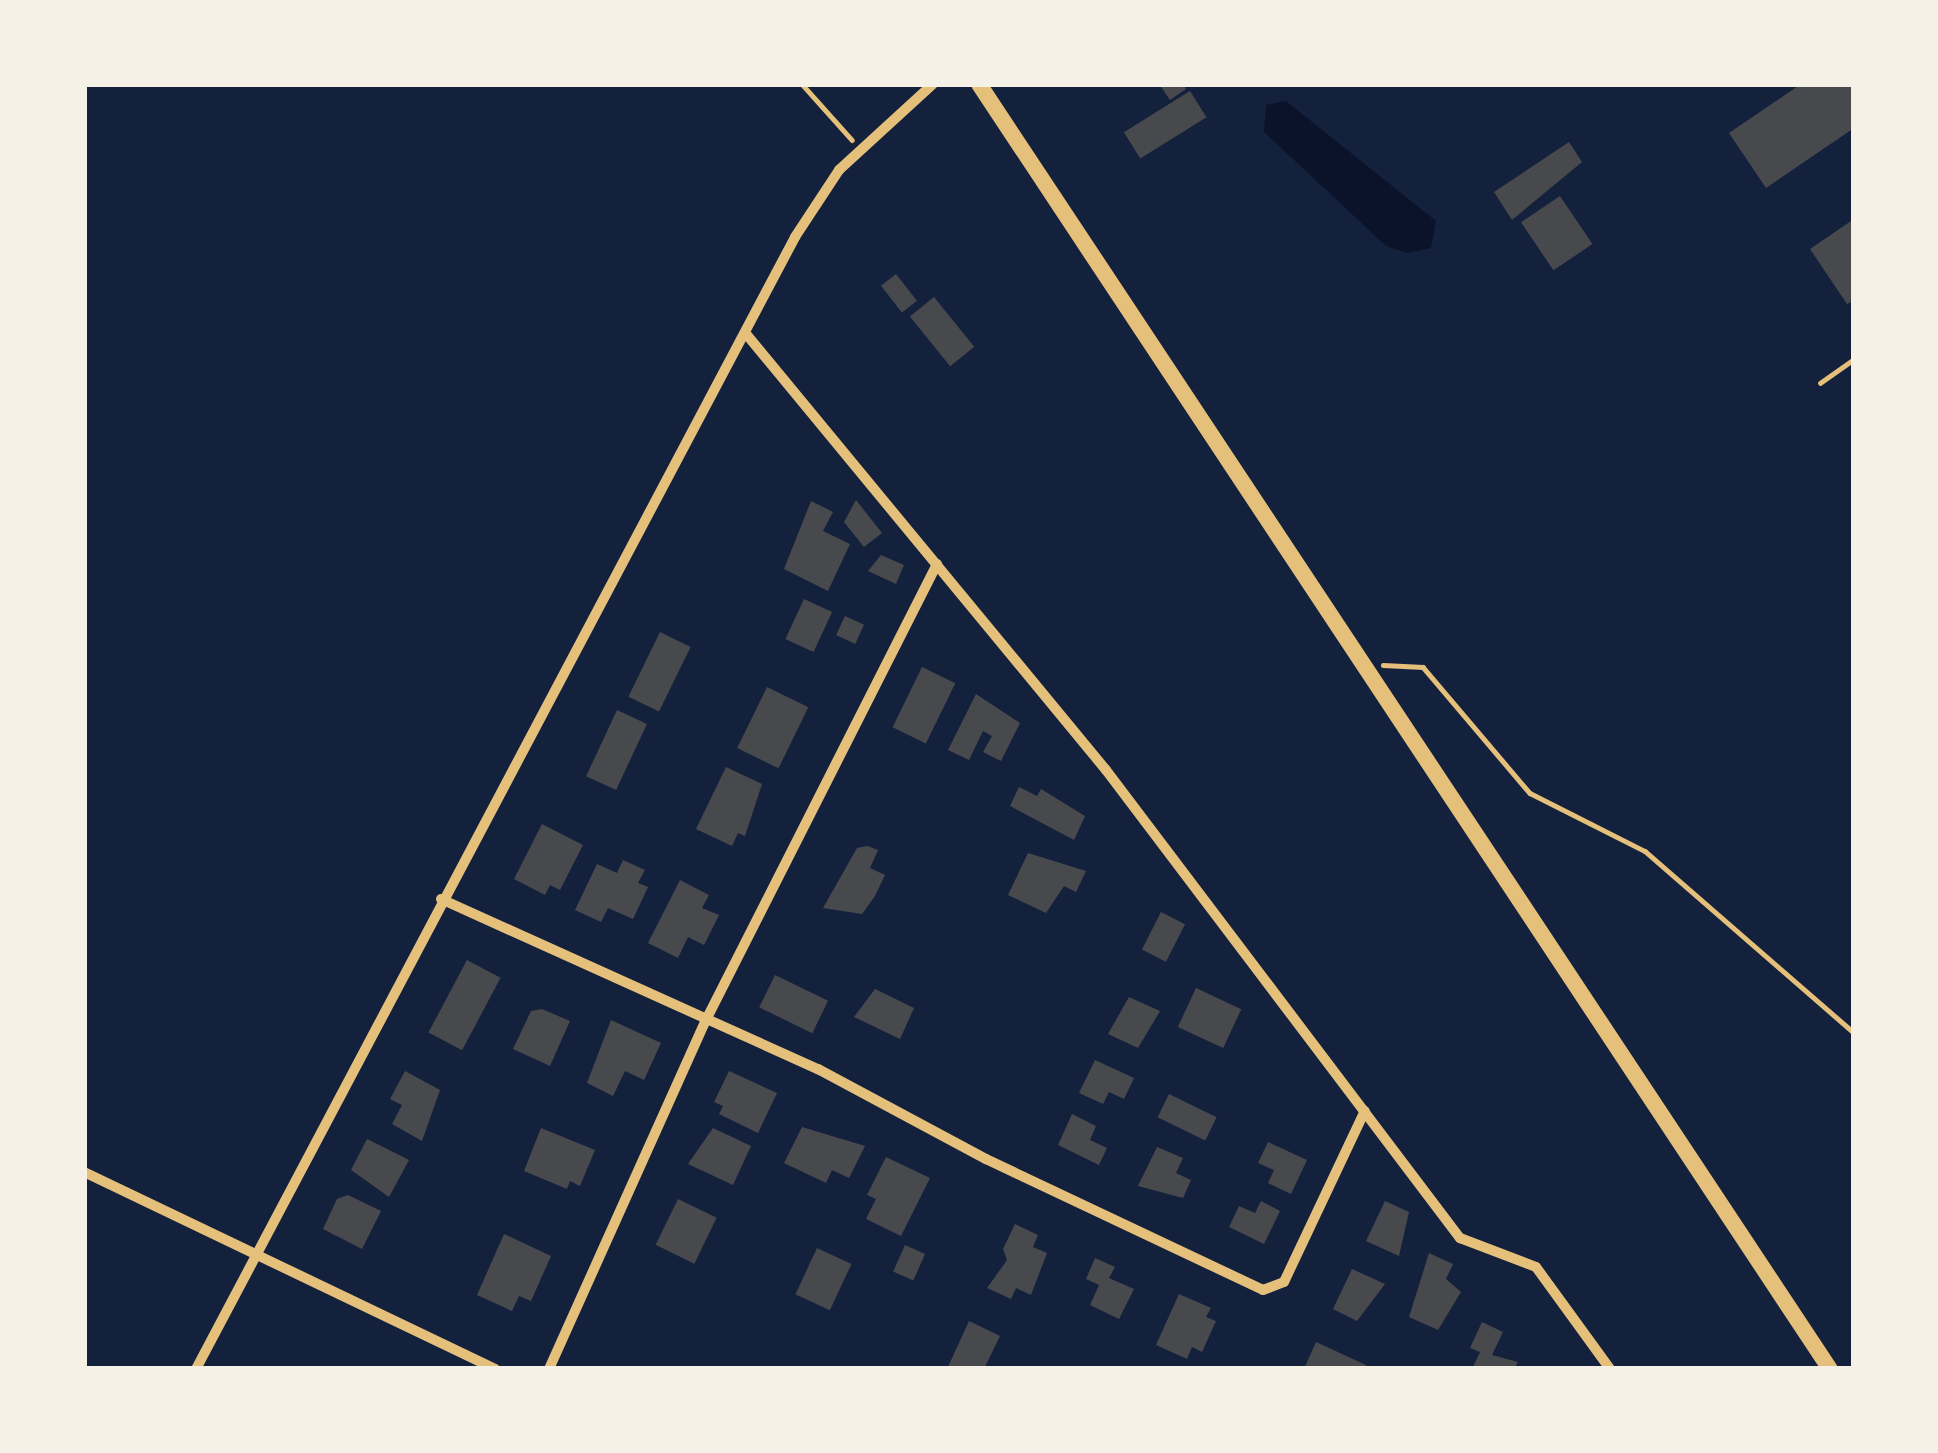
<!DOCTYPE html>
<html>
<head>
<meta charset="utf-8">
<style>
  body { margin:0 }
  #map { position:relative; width:1938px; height:1453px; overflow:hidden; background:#14213d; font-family:Figtree,sans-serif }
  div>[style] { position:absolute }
  .water>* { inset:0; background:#0b132b }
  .building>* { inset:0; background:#48494c; transform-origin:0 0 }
  .path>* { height:4.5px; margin:-2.25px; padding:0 2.25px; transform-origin:2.25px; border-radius:2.25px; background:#e5c07b }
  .minor>* { height:10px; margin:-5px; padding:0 5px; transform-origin:5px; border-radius:5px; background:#e5c07b }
  .primary>* { height:16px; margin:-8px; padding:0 8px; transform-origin:8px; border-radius:8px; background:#e5c07b }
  span { translate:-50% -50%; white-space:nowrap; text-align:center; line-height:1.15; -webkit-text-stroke:12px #f6f1e7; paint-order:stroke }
  .frame { position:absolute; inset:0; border:87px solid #f6f1e7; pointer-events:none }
</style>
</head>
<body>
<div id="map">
  <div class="water">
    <i style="clip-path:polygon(1286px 101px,1436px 221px,1431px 248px,1407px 253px,1386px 246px,1264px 132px,1266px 105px)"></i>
  </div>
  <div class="building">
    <i style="clip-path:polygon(1159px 84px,1183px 84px,1186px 89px,1170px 100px)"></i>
    <i style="clip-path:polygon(1801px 84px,1854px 84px,1854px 128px,1766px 188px,1729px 133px)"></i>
    <i style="left:1190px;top:91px;width:31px;height:78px;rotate:58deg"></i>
    <i style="clip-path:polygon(1569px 142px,1582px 162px,1512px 220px,1494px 192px)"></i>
    <i style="left:1560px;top:196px;width:58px;height:47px;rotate:56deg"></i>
    <i style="clip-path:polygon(1854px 219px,1854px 300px,1847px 304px,1810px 249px)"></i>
    <i style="left:896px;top:274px;width:34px;height:19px;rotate:52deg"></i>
    <i style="left:934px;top:297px;width:64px;height:31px;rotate:51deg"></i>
    <i style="clip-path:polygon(856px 500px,882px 533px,864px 547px,844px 522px)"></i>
    <i style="clip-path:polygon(811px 501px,833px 512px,823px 531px,850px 544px,828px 591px,784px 569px)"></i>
    <i style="clip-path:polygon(881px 555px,904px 565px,896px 584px,868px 571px)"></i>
    <i style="left:804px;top:599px;width:31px;height:44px;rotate:25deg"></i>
    <i style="left:845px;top:616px;width:21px;height:21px;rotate:25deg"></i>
    <i style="left:660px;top:632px;width:34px;height:72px;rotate:26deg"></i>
    <i style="left:922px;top:667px;width:37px;height:67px;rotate:26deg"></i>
    <i style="left:767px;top:687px;width:46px;height:68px;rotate:26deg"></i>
    <i style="clip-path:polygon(976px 694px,1020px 723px,1001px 761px,983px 752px,992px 736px,983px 731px,969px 760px,948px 750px)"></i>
    <i style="left:617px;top:710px;width:33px;height:73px;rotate:25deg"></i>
    <i style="clip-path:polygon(726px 767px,762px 784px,745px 836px,738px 833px,732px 846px,696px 829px)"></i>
    <i style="clip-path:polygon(1019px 787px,1037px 796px,1041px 789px,1085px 816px,1074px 840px,1010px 806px)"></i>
    <i style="clip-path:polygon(542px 824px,583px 845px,560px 890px,550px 885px,545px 895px,514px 879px)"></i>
    <i style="clip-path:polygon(867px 846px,878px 850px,870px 868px,885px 875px,875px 896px,862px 914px,823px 908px,857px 848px)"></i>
    <i style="clip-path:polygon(1028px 853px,1086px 871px,1076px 892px,1064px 886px,1046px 913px,1008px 895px)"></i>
    <i style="clip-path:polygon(623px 860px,645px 870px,638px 883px,648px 887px,633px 919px,608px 908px,601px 922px,575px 910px,597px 864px,617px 873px)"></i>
    <i style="clip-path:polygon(680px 880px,709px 895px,702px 908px,719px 915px,704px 945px,688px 937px,678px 958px,648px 943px)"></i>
    <i style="left:1161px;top:912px;width:27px;height:42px;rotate:27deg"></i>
    <i style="left:467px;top:960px;width:38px;height:82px;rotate:28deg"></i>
    <i style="left:775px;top:975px;width:59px;height:36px;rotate:26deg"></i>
    <i style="left:1196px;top:988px;width:50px;height:43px;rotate:25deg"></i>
    <i style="clip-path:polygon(875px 989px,914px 1008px,900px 1039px,854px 1017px)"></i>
    <i style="clip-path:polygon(1129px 997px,1160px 1011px,1138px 1048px,1108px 1034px)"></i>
    <i style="clip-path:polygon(542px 1009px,570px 1021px,550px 1066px,513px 1049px,531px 1011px)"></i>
    <i style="clip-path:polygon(611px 1020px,661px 1043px,644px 1080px,625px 1071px,613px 1096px,587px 1083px)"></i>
    <i style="clip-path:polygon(1095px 1060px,1134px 1078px,1124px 1099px,1109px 1092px,1103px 1104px,1079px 1093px)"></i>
    <i style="clip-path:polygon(405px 1071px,440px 1090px,422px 1141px,392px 1124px,402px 1105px,390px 1099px)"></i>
    <i style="clip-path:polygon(729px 1071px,777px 1093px,758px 1133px,719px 1114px,723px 1106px,714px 1102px)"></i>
    <i style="left:1169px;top:1094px;width:53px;height:26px;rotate:26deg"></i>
    <i style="clip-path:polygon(1072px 1114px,1096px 1126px,1090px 1140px,1107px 1148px,1099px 1165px,1058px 1145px)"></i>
    <i style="clip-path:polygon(802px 1127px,865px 1146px,849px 1178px,832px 1170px,826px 1183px,784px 1163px)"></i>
    <i style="clip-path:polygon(541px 1128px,595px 1150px,580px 1186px,570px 1181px,567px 1189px,524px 1171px)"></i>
    <i style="clip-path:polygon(713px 1128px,751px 1146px,733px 1185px,688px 1164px)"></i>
    <i style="clip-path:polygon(367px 1139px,409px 1160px,389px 1197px,351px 1170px)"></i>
    <i style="clip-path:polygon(1268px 1142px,1307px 1160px,1291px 1194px,1268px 1183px,1274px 1170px,1258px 1163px)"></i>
    <i style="clip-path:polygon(1157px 1147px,1183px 1158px,1176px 1173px,1191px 1180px,1183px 1198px,1138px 1186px)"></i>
    <i style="clip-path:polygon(886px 1157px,930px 1178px,901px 1236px,866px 1219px,876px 1199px,867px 1195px)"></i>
    <i style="clip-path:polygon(348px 1195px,381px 1211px,362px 1249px,323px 1229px,337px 1199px)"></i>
    <i style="left:678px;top:1199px;width:43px;height:51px;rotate:26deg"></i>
    <i style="clip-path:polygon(1261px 1201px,1280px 1211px,1264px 1244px,1229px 1227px,1239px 1206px,1255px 1213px)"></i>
    <i style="clip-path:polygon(1385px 1201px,1409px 1212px,1399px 1256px,1366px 1241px)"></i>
    <i style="clip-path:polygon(1015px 1224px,1038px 1235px,1033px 1247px,1047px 1253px,1031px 1295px,1016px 1288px,1011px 1299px,987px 1288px,1007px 1260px,1003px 1249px)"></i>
    <i style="clip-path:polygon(504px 1234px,551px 1256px,531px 1301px,519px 1296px,512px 1311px,477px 1295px)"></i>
    <i style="left:905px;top:1245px;width:22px;height:29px;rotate:24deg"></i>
    <i style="left:817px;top:1248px;width:38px;height:51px;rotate:25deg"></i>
    <i style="clip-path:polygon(1429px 1253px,1453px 1264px,1446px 1279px,1461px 1292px,1438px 1330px,1409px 1317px)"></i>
    <i style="clip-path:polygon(1095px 1258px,1115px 1267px,1109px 1278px,1134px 1289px,1119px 1319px,1090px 1305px,1099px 1285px,1086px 1279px)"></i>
    <i style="clip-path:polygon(1352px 1269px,1385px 1284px,1357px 1321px,1333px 1309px)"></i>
    <i style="clip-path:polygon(1179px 1294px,1211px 1308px,1206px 1317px,1216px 1321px,1202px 1352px,1192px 1347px,1187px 1359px,1156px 1345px)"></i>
    <i style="clip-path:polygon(969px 1321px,1000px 1336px,984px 1369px,947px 1369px)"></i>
    <i style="clip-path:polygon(1482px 1322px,1503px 1332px,1492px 1355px,1518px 1362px,1514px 1369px,1472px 1369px,1480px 1352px,1470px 1348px)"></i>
    <i style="clip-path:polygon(1316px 1342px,1366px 1365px,1364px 1369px,1304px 1369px)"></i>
  </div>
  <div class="path">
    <i style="left:802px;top:84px;width:75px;rotate:48.2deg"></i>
    <i style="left:1820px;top:383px;width:42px;rotate:-35.2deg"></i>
    <i style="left:1383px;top:665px;width:40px;rotate:2.9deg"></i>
    <i style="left:1423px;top:667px;width:165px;rotate:49.7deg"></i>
    <i style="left:1530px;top:793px;width:129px;rotate:26.8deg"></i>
    <i style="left:1645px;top:851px;width:277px;rotate:41deg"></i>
  </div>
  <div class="minor">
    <i style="left:747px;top:335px;width:564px;rotate:50.47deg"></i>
    <i style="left:1106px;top:770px;width:587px;rotate:52.9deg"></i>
    <i style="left:1460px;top:1238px;width:81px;rotate:20.9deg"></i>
    <i style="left:1536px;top:1267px;width:126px;rotate:54deg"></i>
    <i style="left:441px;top:899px;width:414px;rotate:24.3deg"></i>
    <i style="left:818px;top:1069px;width:191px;rotate:28.2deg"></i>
    <i style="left:986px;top:1159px;width:306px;rotate:25.3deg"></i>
    <i style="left:1263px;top:1290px;width:22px;rotate:-21deg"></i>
    <i style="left:1284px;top:1282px;width:189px;rotate:-64.7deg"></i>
    <i style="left:84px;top:1172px;width:456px;rotate:25.6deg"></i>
    <i style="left:196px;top:1369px;width:1281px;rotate:-62.11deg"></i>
    <i style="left:795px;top:237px;width:80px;rotate:-56.7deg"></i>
    <i style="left:839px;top:170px;width:127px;rotate:-42.5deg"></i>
    <i style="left:549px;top:1369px;width:385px;rotate:-65.8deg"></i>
    <i style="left:707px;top:1018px;width:509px;rotate:-63.13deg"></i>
  </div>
  <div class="primary">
    <i style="left:979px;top:84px;width:1541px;rotate:56.49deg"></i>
  </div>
  <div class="frame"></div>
</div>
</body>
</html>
